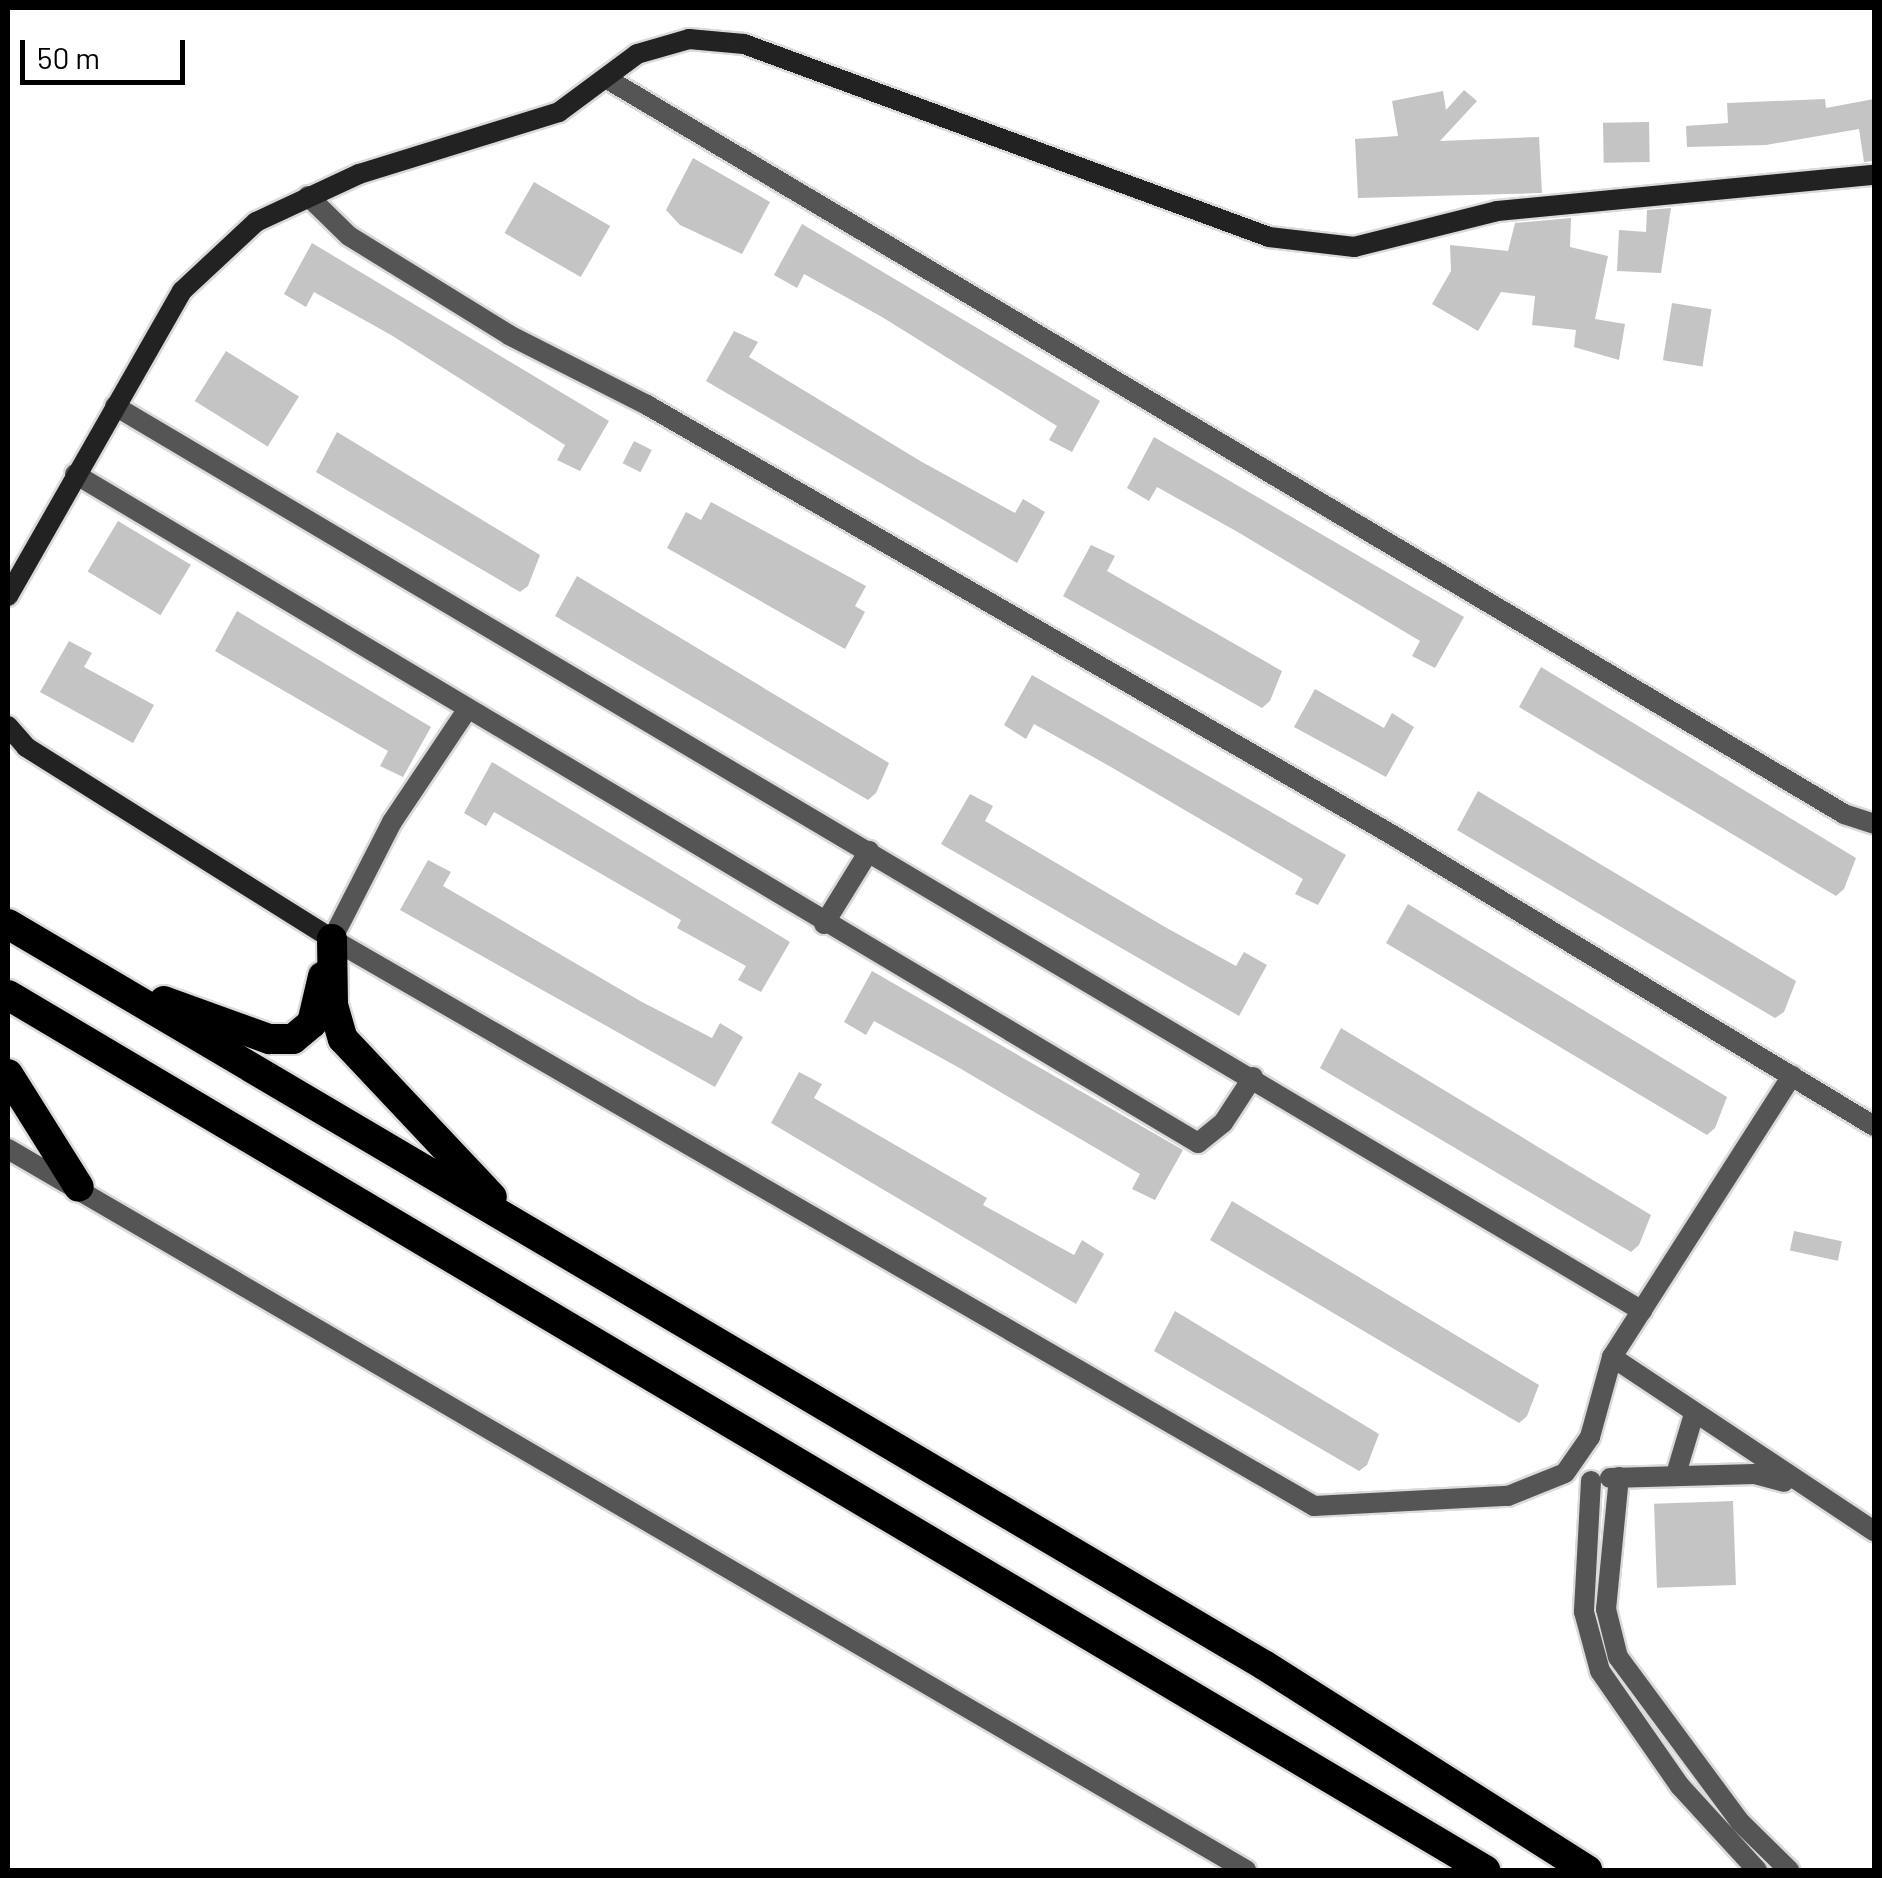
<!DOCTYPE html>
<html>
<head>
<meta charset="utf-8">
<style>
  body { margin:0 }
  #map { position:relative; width:1882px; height:1878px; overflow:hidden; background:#fff; font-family:Barlow,sans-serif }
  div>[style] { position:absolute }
  .building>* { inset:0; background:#c4c4c4; transform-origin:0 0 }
  .roads { filter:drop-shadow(2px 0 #dbdbdb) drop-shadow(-2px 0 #dbdbdb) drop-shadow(0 2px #dbdbdb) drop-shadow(0 -2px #dbdbdb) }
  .street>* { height:20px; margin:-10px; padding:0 10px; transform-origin:10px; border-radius:10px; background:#555 }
  .secondary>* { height:20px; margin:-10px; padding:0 10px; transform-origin:10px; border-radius:10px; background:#222 }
  .highway>* { height:30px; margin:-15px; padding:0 15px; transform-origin:15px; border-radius:15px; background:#000 }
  span { translate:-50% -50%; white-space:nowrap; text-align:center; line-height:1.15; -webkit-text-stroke:10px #fff; paint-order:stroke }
  .frame { position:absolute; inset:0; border:10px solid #000; pointer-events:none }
  .scale { position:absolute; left:20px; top:40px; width:165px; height:45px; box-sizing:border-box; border:5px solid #000; border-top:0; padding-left:12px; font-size:30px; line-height:35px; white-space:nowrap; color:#000; -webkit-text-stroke:8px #fff; paint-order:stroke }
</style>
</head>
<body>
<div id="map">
  <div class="building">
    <i style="clip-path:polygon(1464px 90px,1477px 101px,1440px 141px,1539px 137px,1542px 193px,1358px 198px,1355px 139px,1398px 136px,1392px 101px,1443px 91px,1446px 110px)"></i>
    <i style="clip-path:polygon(1825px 99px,1826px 108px,1874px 99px,1874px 161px,1864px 162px,1859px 129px,1766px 145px,1687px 147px,1686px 126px,1728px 123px,1727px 103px)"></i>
    <i style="left:1649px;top:122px;width:40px;height:46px;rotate:89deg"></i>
    <i style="clip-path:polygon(693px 158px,770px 202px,742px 254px,680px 225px,666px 210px)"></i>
    <i style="left:534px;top:182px;width:88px;height:59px;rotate:30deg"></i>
    <i style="clip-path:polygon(1671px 208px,1661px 273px,1617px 271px,1619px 230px,1646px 232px,1647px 210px)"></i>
    <i style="clip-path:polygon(1571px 218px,1570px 247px,1608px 256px,1595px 319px,1625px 324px,1619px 360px,1574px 347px,1576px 330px,1532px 325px,1535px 296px,1501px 292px,1478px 331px,1432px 304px,1451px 271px,1450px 245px,1508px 251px,1515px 223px)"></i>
    <i style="clip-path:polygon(802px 224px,1100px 401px,1072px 452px,1049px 440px,1057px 426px,882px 317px,804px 274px,797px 288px,774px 275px)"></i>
    <i style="clip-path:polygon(312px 243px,609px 421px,580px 471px,557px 460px,565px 445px,391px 335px,314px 292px,306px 307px,284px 294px)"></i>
    <i style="left:1672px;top:303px;width:40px;height:58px;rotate:9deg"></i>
    <i style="clip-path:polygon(734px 331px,758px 342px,749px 357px,922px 462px,1015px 513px,1023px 499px,1045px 512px,1017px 563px,706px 381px)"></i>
    <i style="left:226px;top:351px;width:86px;height:59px;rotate:32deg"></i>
    <i style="clip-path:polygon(337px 432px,540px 555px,528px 586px,520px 592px,316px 472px)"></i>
    <i style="clip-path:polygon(1154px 437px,1464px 617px,1435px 668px,1412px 656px,1420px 641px,1236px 531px,1157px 487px,1149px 501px,1127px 488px)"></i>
    <i style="left:634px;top:441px;width:20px;height:25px;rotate:27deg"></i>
    <i style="clip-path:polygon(711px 502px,866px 586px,855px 606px,865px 612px,845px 649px,667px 548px,686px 512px,701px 520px)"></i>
    <i style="left:118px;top:521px;width:85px;height:59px;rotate:31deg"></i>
    <i style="clip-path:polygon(1091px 545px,1115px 556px,1107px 571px,1282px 671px,1270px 701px,1262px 708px,1063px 596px)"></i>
    <i style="clip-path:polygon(577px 576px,889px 763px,876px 793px,868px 800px,555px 616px)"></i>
    <i style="clip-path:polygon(237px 611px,431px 727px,403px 777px,380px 766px,388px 751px,215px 651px)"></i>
    <i style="clip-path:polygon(69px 641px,92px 653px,84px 667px,154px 705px,133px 743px,40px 692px)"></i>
    <i style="clip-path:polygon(1541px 667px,1856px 858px,1844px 889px,1836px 896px,1519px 707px)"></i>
    <i style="clip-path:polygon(1032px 675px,1346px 855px,1318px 905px,1295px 894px,1303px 879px,1111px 767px,1034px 724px,1026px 739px,1004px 725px)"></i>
    <i style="clip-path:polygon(1315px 689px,1384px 728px,1392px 713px,1414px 727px,1386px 777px,1294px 727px)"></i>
    <i style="clip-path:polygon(492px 762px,790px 942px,761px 992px,738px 980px,746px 966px,677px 928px,681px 920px,494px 812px,486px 826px,464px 813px)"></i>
    <i style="clip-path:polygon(1478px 791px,1796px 981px,1784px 1012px,1775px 1018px,1457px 830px)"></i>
    <i style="clip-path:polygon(970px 794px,993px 806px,985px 821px,1165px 927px,1236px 966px,1244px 952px,1267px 965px,1239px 1016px,941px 844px)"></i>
    <i style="clip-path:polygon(428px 860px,451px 872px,443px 886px,642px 1002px,712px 1038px,720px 1023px,743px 1037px,715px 1087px,400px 910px)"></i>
    <i style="clip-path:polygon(1408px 904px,1727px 1097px,1715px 1128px,1707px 1135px,1386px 943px)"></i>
    <i style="clip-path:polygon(872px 971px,1183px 1150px,1155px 1200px,1132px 1189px,1140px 1174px,956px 1066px,874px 1021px,866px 1035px,844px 1022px)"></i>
    <i style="clip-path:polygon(1341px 1028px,1651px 1215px,1639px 1245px,1631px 1252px,1320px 1068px)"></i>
    <i style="clip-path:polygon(799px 1072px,822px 1084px,814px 1098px,987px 1198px,983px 1205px,1074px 1255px,1082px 1240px,1104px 1254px,1076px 1304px,771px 1123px)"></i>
    <i style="clip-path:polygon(1232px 1201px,1539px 1385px,1527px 1416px,1519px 1423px,1210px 1240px)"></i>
    <i style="left:1794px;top:1231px;width:49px;height:20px;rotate:12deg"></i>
    <i style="clip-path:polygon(1175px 1311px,1379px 1434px,1367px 1465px,1359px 1471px,1154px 1351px)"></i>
    <i style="left:1733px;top:1501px;width:84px;height:79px;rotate:88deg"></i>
  </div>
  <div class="roads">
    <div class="street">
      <i style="left:609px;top:80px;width:1437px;rotate:30.72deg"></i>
      <i style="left:1844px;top:814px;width:32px;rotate:18deg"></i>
      <i style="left:308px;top:196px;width:57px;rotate:44.3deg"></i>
      <i style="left:349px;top:236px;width:188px;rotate:31.7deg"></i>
      <i style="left:509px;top:335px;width:155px;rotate:26.9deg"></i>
      <i style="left:647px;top:405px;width:862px;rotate:29.98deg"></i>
      <i style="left:1394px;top:836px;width:561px;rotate:31.14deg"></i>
      <i style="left:115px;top:406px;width:1775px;rotate:30.65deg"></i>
      <i style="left:75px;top:474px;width:1307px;rotate:30.78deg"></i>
      <i style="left:1198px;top:1143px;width:32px;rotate:-39deg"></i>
      <i style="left:1223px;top:1123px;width:55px;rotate:-56.9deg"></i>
      <i style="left:467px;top:710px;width:135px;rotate:123.8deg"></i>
      <i style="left:392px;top:822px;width:131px;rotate:117.1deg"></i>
      <i style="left:332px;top:939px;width:1134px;rotate:30deg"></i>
      <i style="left:1314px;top:1506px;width:194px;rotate:-3deg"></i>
      <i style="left:1508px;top:1496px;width:61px;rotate:-22deg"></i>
      <i style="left:1565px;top:1473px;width:44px;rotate:-55.2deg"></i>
      <i style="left:1590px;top:1437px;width:83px;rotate:-74.6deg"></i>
      <i style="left:1612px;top:1357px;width:334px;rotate:-57.4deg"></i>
      <i style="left:824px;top:924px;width:86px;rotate:-58.3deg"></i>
      <i style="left:8px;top:1149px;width:1433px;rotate:30.22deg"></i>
      <i style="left:1612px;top:1357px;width:315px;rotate:33.6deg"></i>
      <i style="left:1676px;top:1474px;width:63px;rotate:-73.3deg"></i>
      <i style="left:1619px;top:1477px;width:133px;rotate:95.6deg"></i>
      <i style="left:1606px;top:1609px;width:49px;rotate:76deg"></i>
      <i style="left:1618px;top:1657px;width:205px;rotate:53.5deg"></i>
      <i style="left:1740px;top:1822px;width:69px;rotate:44.4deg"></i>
      <i style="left:1610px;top:1478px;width:145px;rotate:-1.6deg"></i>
      <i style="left:1755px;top:1474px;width:30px;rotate:15deg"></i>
      <i style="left:1591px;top:1481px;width:131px;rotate:93.1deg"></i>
      <i style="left:1584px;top:1612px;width:61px;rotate:74.8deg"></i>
      <i style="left:1600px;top:1671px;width:140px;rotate:55.2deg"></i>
      <i style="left:1680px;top:1786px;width:114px;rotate:47.5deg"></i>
    </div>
    <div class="secondary">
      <i style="left:8px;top:596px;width:351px;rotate:-60.3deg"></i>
      <i style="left:182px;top:291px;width:101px;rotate:-43deg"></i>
      <i style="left:256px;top:222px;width:114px;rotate:-25deg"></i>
      <i style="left:359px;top:174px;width:209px;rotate:-17.2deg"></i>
      <i style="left:559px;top:112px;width:97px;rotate:-36.6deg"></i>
      <i style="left:637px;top:54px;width:54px;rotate:-16.1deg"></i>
      <i style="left:689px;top:39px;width:55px;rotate:5.2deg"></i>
      <i style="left:744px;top:44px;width:559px;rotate:20.18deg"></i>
      <i style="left:1269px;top:237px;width:86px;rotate:6.7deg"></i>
      <i style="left:1354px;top:247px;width:147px;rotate:-14.1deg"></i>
      <i style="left:1497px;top:211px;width:379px;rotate:-5.5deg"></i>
      <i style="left:8px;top:726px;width:28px;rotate:49deg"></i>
      <i style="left:26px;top:747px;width:361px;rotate:32.1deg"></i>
    </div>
    <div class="highway">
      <i style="left:8px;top:924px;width:1458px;rotate:30.54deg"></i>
      <i style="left:1264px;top:1665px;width:383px;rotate:32.4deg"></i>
      <i style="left:332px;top:939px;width:66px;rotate:89.1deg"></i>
      <i style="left:333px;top:1005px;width:35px;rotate:74deg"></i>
      <i style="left:343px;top:1039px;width:217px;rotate:46.7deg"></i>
      <i style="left:8px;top:995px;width:1717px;rotate:30.64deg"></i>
      <i style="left:164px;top:1001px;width:112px;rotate:19.9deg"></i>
      <i style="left:269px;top:1039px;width:24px"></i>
      <i style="left:293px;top:1039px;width:25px;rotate:-40deg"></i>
      <i style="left:312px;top:1023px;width:48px;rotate:-76.8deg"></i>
      <i style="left:8px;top:1074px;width:133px;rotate:57.9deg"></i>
    </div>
  </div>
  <div class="frame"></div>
  <div class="scale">50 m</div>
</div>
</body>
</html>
